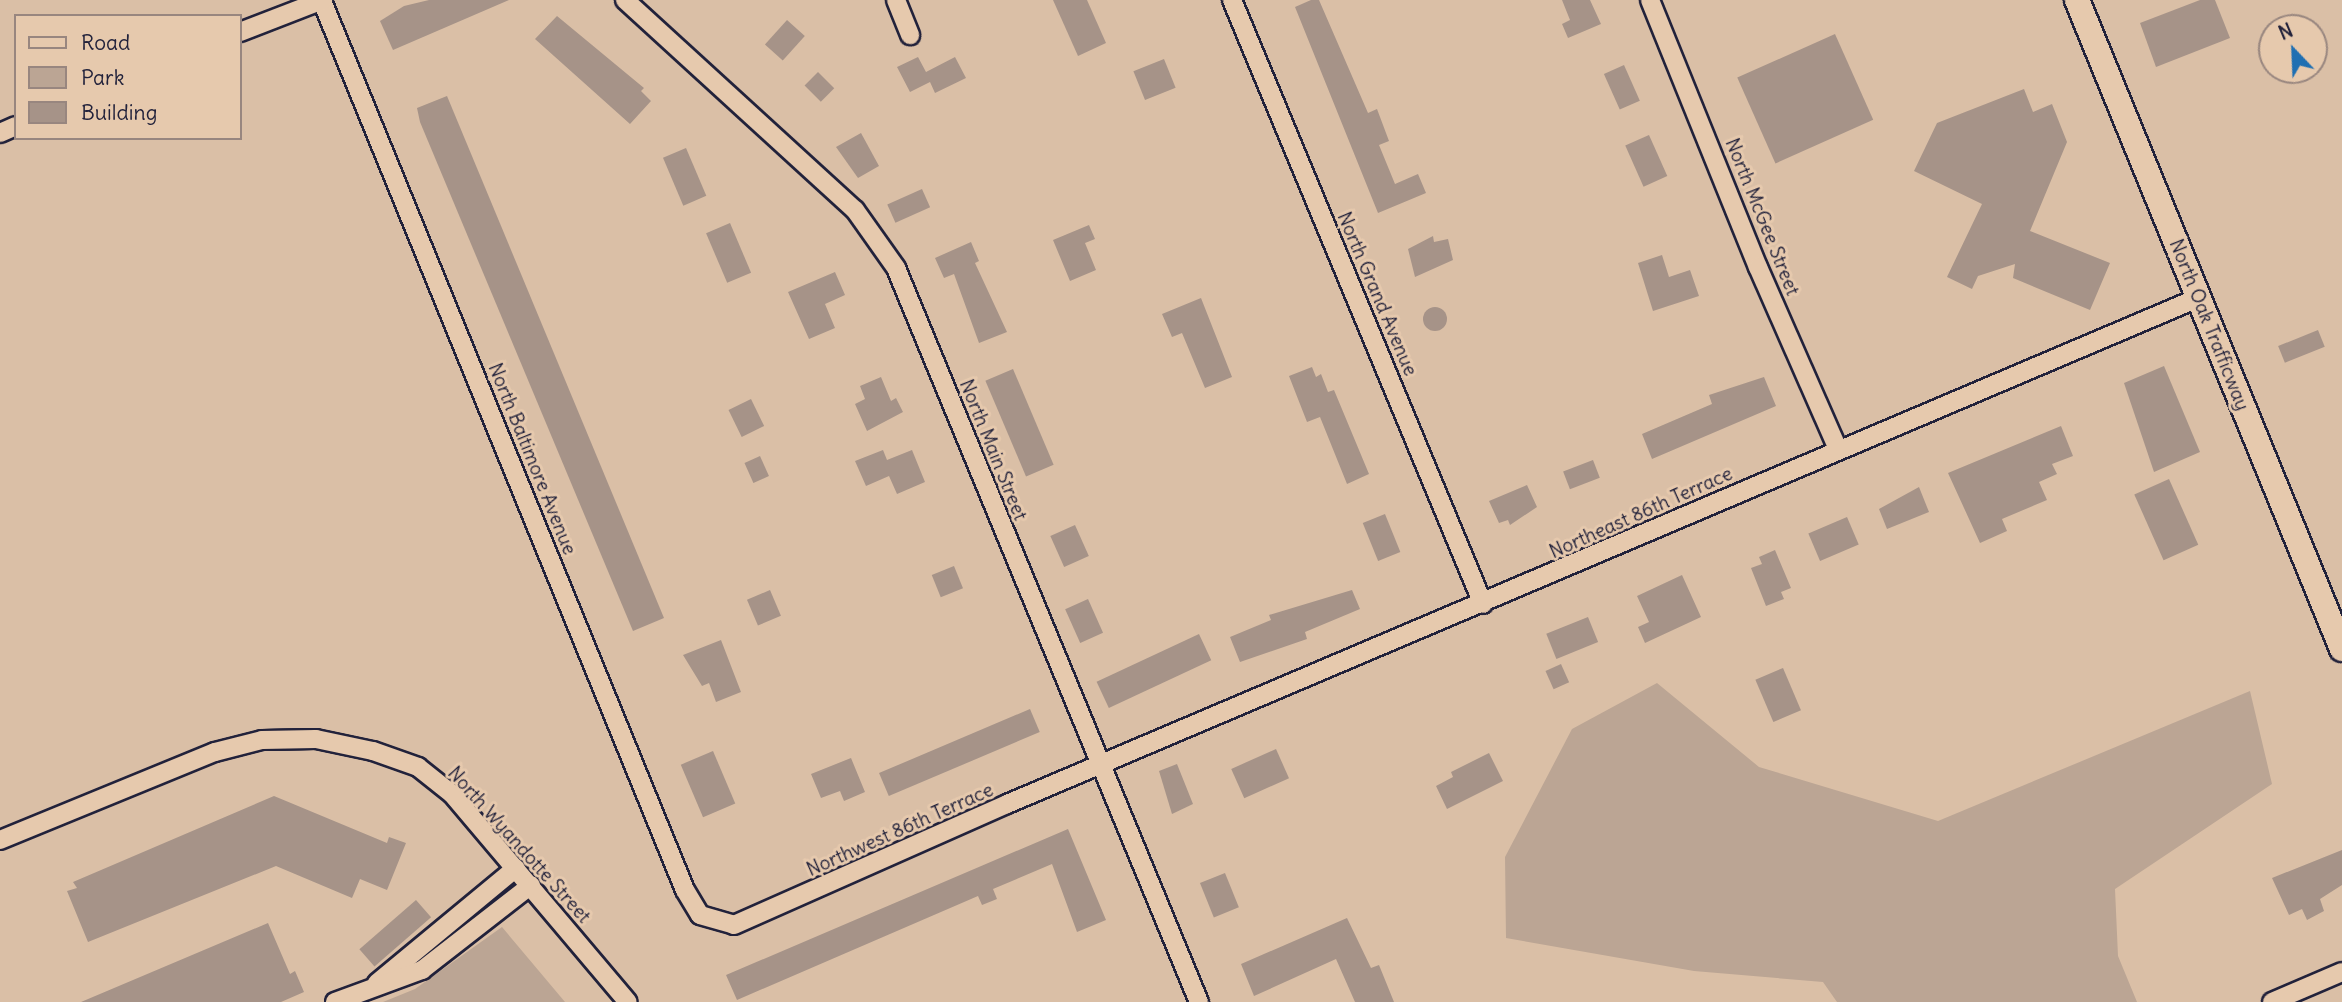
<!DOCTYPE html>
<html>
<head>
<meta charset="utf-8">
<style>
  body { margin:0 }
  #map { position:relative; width:2342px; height:1002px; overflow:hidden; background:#dabfa6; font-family:Delius,sans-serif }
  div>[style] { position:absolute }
  .green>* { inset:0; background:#bba594 }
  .building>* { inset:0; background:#a69388; transform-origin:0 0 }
  .round { border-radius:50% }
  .roads { filter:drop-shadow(2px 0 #22223b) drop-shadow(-2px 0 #22223b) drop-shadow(0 2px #22223b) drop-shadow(0 -2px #22223b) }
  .street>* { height:18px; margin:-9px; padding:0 9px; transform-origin:9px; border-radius:9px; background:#e6c9ad }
  .secondary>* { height:24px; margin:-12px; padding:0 12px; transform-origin:12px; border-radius:12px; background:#e6c9ad }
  span { translate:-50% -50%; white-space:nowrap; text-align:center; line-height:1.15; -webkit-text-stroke:6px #e6c9ad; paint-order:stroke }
  .street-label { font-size:19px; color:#22223b }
  .legend { position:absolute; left:14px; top:14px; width:228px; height:126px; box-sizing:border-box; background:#e6c9ad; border:2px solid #98867f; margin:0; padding:9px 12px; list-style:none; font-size:21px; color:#22223b }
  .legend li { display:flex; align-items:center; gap:14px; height:35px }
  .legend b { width:35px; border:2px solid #98867f }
  .north { position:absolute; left:2258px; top:14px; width:70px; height:70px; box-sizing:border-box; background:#e6c9ad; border:2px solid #98867f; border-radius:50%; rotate:337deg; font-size:19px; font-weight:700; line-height:28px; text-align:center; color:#22223b }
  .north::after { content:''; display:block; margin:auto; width:24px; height:32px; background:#1f6fb2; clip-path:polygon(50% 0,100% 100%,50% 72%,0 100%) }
</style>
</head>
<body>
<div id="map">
  <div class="green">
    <i style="clip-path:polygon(1657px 683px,1759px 767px,1938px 821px,2250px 691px,2272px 784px,2115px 889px,2118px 956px,2137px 1002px,1837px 1002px,1823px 982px,1694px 971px,1506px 938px,1505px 857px,1572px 729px)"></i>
    <i style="clip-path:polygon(502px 927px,565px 1002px,383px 1002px,415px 989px)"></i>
  </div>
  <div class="building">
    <i style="clip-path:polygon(429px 0,509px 0,393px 50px,380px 21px,404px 6px)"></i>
    <i style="clip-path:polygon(1053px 0,1087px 0,1106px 43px,1078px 56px)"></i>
    <i style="clip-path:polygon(1311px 0,1319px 0,1368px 113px,1377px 109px,1389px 141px,1379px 145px,1395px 184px,1418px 174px,1426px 193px,1378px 213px,1295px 7px)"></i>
    <i style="clip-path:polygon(1562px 0,1590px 0,1601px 24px,1568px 38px,1562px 24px,1570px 20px)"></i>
    <i style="clip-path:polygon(2200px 0,2215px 0,2230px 38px,2156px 67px,2140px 23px)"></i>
    <i style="clip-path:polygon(557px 16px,644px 88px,641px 91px,651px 101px,630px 124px,535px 39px)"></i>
    <i style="left:787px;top:20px;width:24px;height:33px;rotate:42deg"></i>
    <i style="left:1835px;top:34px;width:94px;height:107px;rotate:66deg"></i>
    <i style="clip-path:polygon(918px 57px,926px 72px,955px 57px,966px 78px,935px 93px,930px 82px,910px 92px,897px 67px)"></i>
    <i style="left:1164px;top:59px;width:31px;height:33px;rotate:68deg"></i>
    <i style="left:1624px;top:65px;width:39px;height:22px;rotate:66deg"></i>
    <i style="left:818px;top:72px;width:23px;height:19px;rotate:45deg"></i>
    <i style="clip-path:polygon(2024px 89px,2033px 112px,2052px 104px,2067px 142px,2030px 231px,2110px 263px,2090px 310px,2013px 278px,2015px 264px,1978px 276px,1972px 289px,1947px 277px,1982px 204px,1914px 171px,1937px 123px)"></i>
    <i style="clip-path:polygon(447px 96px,664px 618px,633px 631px,420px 122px,417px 108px)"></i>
    <i style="clip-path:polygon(861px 133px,879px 166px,858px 178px,836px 147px)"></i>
    <i style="left:1649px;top:135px;width:45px;height:26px;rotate:66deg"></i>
    <i style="left:686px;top:148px;width:52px;height:25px;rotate:67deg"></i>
    <i style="left:922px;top:189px;width:20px;height:38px;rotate:66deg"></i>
    <i style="left:730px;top:223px;width:54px;height:26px;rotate:67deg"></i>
    <i style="clip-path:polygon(1089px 225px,1095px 239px,1085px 243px,1096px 270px,1070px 281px,1053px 240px)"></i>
    <i style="clip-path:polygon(1433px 236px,1434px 242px,1448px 239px,1453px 260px,1415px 277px,1408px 249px)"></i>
    <i style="clip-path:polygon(971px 242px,979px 261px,975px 263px,1007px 332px,979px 343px,954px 274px,944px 278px,935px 258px)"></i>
    <i style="clip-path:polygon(1662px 255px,1669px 277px,1690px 270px,1699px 296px,1653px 311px,1638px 263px)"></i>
    <i style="clip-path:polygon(835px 272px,845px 295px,825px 304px,835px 328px,809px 339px,788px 292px)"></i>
    <i style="clip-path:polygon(1201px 298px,1232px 377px,1205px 388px,1182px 333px,1172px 337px,1162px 314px)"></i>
    <i class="round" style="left:1423px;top:307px;width:24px;height:24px"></i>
    <i style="left:2318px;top:330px;width:18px;height:43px;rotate:68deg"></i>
    <i style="clip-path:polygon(2164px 366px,2200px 452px,2154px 472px,2124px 383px)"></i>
    <i style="clip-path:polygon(1312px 367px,1316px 377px,1321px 374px,1328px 392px,1334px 390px,1369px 474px,1347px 484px,1320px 417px,1307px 422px,1289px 376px)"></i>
    <i style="left:1013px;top:369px;width:104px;height:30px;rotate:67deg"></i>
    <i style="clip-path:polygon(881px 377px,891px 401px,896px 398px,903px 412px,867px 431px,855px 404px,865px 399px,860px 386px)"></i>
    <i style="clip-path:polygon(1764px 377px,1776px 406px,1652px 459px,1642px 434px,1712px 404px,1709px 395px)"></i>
    <i style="left:751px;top:399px;width:30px;height:25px;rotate:64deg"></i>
    <i style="clip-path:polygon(2061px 426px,2073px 456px,2052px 464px,2057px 474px,2039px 482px,2047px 500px,2002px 519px,2007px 531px,1980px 543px,1948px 473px)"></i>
    <i style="clip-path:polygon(883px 450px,887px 460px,912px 450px,925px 482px,897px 494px,889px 476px,866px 486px,855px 461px)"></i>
    <i style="left:760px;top:456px;width:22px;height:17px;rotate:66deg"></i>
    <i style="left:1593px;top:460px;width:19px;height:32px;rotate:69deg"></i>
    <i style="left:2169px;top:479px;width:72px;height:38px;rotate:66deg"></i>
    <i style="clip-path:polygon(1527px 485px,1537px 507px,1510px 525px,1508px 520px,1499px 523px,1489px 501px)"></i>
    <i style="clip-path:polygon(1919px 487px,1929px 512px,1887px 529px,1879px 509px)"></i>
    <i style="left:1385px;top:514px;width:41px;height:24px;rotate:68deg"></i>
    <i style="left:1847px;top:517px;width:30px;height:42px;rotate:67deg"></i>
    <i style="left:1075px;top:525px;width:34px;height:27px;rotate:66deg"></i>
    <i style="clip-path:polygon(1775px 550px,1791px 588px,1781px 592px,1784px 599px,1766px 606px,1751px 568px,1762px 564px,1759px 557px)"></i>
    <i style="left:954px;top:566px;width:24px;height:24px;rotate:68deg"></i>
    <i style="clip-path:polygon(1682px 575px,1701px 617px,1645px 643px,1638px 627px,1649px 622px,1637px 596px)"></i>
    <i style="left:770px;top:590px;width:28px;height:25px;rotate:67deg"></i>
    <i style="clip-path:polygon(1352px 590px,1360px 609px,1305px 632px,1307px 639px,1240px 662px,1230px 637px,1271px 620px,1269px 615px)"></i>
    <i style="left:1088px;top:599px;width:37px;height:25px;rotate:66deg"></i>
    <i style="left:1588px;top:617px;width:27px;height:45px;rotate:68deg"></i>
    <i style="left:1199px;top:634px;width:29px;height:113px;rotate:65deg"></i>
    <i style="clip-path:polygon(721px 640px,741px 692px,716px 702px,709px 683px,702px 686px,683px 655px)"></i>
    <i style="left:1561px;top:664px;width:20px;height:17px;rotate:66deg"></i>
    <i style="left:1783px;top:668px;width:46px;height:30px;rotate:67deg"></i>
    <i style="left:1030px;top:709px;width:25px;height:164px;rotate:67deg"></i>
    <i style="left:1276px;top:749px;width:32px;height:49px;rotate:66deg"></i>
    <i style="left:713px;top:751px;width:57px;height:35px;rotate:67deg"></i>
    <i style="clip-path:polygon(1489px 753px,1503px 781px,1447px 809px,1436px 786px,1453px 777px,1451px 772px)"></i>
    <i style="clip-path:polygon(851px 758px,865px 792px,844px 801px,840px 791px,821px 798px,811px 774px)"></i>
    <i style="clip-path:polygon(1177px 764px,1193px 804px,1172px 814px,1159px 771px)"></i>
    <i style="clip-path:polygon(274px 796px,387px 843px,389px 837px,406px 843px,387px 890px,360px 879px,352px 898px,276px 866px,88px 942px,67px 891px,77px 888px,73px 882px)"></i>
    <i style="clip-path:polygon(1068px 829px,1106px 920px,1077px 932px,1052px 864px,993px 889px,997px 899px,982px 905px,978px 896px,737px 1000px,726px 975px)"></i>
    <i style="clip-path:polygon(2342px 850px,2342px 885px,2320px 899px,2324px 911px,2307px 920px,2302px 909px,2289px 915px,2272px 878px)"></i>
    <i style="left:1225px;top:873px;width:37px;height:27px;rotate:68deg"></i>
    <i style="left:416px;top:900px;width:23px;height:75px;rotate:49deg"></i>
    <i style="clip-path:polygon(1347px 918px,1371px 968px,1379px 965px,1394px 1002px,1355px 1002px,1336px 959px,1254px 996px,1241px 964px)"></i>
    <i style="clip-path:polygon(268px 923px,290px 974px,295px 971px,304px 992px,281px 1002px,81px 1002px)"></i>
  </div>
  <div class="roads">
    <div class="street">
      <i style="left:625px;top:0;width:311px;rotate:42.4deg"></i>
      <i style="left:855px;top:210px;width:71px;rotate:54.7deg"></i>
      <i style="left:896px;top:268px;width:794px;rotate:67.57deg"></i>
      <i style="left:896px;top:0;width:38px;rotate:68deg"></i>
      <i style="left:1232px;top:0;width:654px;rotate:67.43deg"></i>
      <i style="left:1650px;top:0;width:288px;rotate:68deg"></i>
      <i style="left:1758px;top:267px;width:199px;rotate:66.3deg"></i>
      <i style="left:322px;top:1px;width:960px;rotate:67.79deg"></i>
      <i style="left:685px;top:890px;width:29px;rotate:59deg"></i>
      <i style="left:700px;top:915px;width:35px;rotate:16deg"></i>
      <i style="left:734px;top:925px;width:299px;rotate:-23.9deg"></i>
      <i style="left:1007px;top:804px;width:1294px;rotate:-23.02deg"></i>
      <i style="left:240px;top:32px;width:89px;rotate:-21.1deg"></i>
      <i style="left:0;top:133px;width:17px;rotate:-24deg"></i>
      <i style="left:0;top:840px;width:232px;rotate:-22.3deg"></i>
      <i style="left:215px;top:752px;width:49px;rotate:-14.3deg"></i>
      <i style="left:262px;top:740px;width:54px;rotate:-1.1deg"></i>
      <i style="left:316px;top:739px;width:58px;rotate:11.9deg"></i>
      <i style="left:373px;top:751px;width:48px;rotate:19.6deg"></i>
      <i style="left:418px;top:767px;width:43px;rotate:38.5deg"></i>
      <i style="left:452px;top:794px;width:272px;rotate:49.8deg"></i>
      <i style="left:377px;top:983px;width:180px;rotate:-39.6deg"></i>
      <i style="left:335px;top:1002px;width:93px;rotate:-20.2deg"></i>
      <i style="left:422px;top:970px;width:138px;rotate:-37.9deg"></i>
      <i style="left:2272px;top:1002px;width:76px;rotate:-23.2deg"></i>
    </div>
    <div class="secondary">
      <i style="left:2077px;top:0;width:701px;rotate:67.79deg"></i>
    </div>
  </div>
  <div class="street-label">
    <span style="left:1762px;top:217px;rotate:68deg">North McGee Street</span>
    <span style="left:1377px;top:294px;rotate:67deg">North Grand Avenue</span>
    <span style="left:2209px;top:325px;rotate:68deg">North Oak Trafficway</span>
    <span style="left:993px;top:450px;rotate:68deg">North Main Street</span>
    <span style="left:532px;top:459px;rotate:68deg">North Baltimore Avenue</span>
    <span style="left:1641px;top:513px;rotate:-24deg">Northeast 86th Terrace</span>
    <span style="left:900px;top:830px;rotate:-24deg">Northwest 86th Terrace</span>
    <span style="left:519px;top:845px;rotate:48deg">North Wyandotte Street</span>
  </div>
  <ul class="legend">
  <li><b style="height:9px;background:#e6c9ad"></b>Road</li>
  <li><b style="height:19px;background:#bba594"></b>Park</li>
  <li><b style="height:19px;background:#a69388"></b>Building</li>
  </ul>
  <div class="north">N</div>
</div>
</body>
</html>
